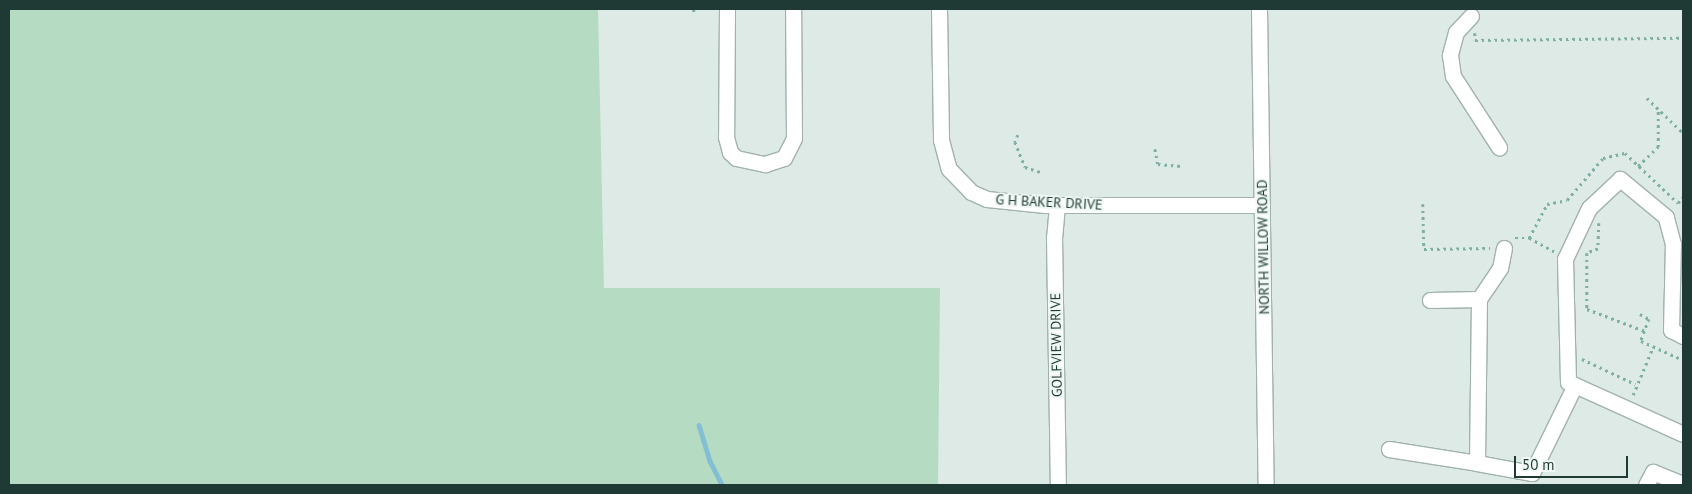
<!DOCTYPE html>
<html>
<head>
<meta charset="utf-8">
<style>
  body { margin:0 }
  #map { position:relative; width:1692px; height:494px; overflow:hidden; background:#deeae5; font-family:"PT Sans",sans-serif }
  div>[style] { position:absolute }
  .green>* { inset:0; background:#b5dcc3 }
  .stream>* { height:4.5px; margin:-2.25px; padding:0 2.25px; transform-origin:2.25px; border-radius:2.25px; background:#83bfd2 }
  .path>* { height:2.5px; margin-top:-1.25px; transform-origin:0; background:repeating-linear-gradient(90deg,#7dafa3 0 2.5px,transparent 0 6.5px) }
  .roads { filter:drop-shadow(1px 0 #a1b2ad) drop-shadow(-1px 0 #a1b2ad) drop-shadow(0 1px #a1b2ad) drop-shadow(0 -1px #a1b2ad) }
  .minor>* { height:15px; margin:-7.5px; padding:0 7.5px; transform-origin:7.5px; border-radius:7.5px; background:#fff }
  span { translate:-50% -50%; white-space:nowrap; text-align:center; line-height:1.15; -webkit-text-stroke:4px #eef7f3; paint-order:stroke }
  .street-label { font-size:14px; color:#1f3a35 }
  .frame { position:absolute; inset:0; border:10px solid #1f3a35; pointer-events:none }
  .scale { position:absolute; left:1514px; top:456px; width:114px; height:22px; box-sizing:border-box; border:2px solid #1f3a35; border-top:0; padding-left:6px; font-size:15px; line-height:18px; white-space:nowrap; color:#1f3a35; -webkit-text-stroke:4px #eef7f3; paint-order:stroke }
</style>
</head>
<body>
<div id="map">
  <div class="green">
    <i style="clip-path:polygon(9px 9px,598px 9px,604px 288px,940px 288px,938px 485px,9px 485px)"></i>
  </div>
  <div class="stream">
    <i style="left:699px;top:425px;width:38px;rotate:73deg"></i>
    <i style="left:710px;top:461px;width:27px;rotate:63deg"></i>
  </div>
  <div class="path">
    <i style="left:694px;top:9px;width:3px;rotate:90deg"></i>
    <i style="left:1475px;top:33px;width:7px;rotate:90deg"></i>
    <i style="left:1475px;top:40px;width:208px;rotate:-0.6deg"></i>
    <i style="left:1647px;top:98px;width:50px;rotate:44.2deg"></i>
    <i style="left:1018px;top:135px;width:8px;rotate:113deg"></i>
    <i style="left:1015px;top:142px;width:27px;rotate:68deg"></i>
    <i style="left:1025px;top:167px;width:19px;rotate:18deg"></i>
    <i style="left:1155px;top:149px;width:15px;rotate:79deg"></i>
    <i style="left:1158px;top:164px;width:24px;rotate:5deg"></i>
    <i style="left:1638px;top:166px;width:28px;rotate:-44deg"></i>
    <i style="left:1658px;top:147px;width:38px;rotate:-90deg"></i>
    <i style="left:1423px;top:204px;width:45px;rotate:88.7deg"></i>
    <i style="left:1424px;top:249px;width:66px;rotate:-0.9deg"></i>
    <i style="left:1599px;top:223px;width:26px;rotate:92deg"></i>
    <i style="left:1598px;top:249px;width:12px;rotate:160deg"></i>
    <i style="left:1587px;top:253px;width:56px;rotate:90deg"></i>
    <i style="left:1587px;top:309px;width:62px;rotate:20.8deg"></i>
    <i style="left:1515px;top:238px;width:14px"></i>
    <i style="left:1554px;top:252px;width:29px;rotate:-151deg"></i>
    <i style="left:1529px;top:238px;width:38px;rotate:-62deg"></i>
    <i style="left:1547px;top:204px;width:20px;rotate:-11deg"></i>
    <i style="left:1567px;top:200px;width:55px;rotate:-49.4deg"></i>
    <i style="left:1603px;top:158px;width:23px;rotate:-13deg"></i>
    <i style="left:1625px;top:153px;width:73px;rotate:43.3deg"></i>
    <i style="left:1678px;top:203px;width:8px;rotate:-50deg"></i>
    <i style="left:1640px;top:314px;width:10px;rotate:29deg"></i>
    <i style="left:1649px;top:319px;width:23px;rotate:110deg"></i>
    <i style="left:1641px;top:341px;width:46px;rotate:24.3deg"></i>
    <i style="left:1582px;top:359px;width:59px;rotate:25.3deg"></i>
    <i style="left:1633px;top:395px;width:52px;rotate:-67.4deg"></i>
  </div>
  <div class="roads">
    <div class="minor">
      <i style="left:727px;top:9px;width:128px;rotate:90.4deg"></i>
      <i style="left:726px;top:137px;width:16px;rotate:75deg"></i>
      <i style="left:730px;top:152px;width:8px;rotate:45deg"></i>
      <i style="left:736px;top:158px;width:30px;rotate:12deg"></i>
      <i style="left:765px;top:164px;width:20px;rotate:-18deg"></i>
      <i style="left:784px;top:158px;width:22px;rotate:-63deg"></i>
      <i style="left:794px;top:138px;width:129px;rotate:-90.4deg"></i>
      <i style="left:939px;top:9px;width:131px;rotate:89.1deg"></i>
      <i style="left:941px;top:140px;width:30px;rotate:75deg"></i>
      <i style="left:949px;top:169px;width:32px;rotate:46deg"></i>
      <i style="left:971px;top:192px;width:17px;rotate:24deg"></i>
      <i style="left:987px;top:199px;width:58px;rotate:5.9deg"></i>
      <i style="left:1045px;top:205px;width:217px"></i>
      <i style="left:1259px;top:9px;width:476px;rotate:89.2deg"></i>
      <i style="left:1471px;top:16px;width:22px;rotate:133deg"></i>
      <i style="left:1456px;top:32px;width:24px;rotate:105deg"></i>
      <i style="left:1450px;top:55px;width:21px;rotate:82deg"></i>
      <i style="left:1453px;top:76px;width:85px;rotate:57.1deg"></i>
      <i style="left:1057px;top:205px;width:32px;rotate:95deg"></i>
      <i style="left:1054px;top:237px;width:248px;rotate:89.1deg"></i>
      <i style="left:1504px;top:248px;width:20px;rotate:101deg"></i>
      <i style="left:1500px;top:268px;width:37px;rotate:124deg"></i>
      <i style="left:1479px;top:299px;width:164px;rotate:90.7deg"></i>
      <i style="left:1477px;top:463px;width:56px;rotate:10.3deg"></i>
      <i style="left:1532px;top:473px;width:98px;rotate:-64deg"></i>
      <i style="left:1430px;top:300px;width:49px;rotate:-1.2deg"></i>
      <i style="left:1683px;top:336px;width:13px;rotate:-153deg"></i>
      <i style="left:1671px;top:330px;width:86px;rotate:-88.7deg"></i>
      <i style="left:1673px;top:244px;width:28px;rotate:-105deg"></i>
      <i style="left:1666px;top:217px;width:60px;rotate:-140.4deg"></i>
      <i style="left:1620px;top:179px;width:42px;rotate:136.9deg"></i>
      <i style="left:1589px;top:208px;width:56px;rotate:115.2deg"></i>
      <i style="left:1565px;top:259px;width:123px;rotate:88.6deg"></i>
      <i style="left:1568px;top:382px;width:126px;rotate:24.3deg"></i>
      <i style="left:1389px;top:449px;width:89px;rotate:9deg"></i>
      <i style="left:1646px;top:485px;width:15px;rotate:-62deg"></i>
      <i style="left:1653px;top:472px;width:32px;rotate:22deg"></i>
    </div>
  </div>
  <div class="street-label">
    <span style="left:1049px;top:202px;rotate:3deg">G H BAKER DRIVE</span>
    <span style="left:1263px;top:247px;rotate:-91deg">NORTH WILLOW ROAD</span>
    <span style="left:1056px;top:345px;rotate:-91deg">GOLFVIEW DRIVE</span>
  </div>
  <div class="frame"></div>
  <div class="scale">50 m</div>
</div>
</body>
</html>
